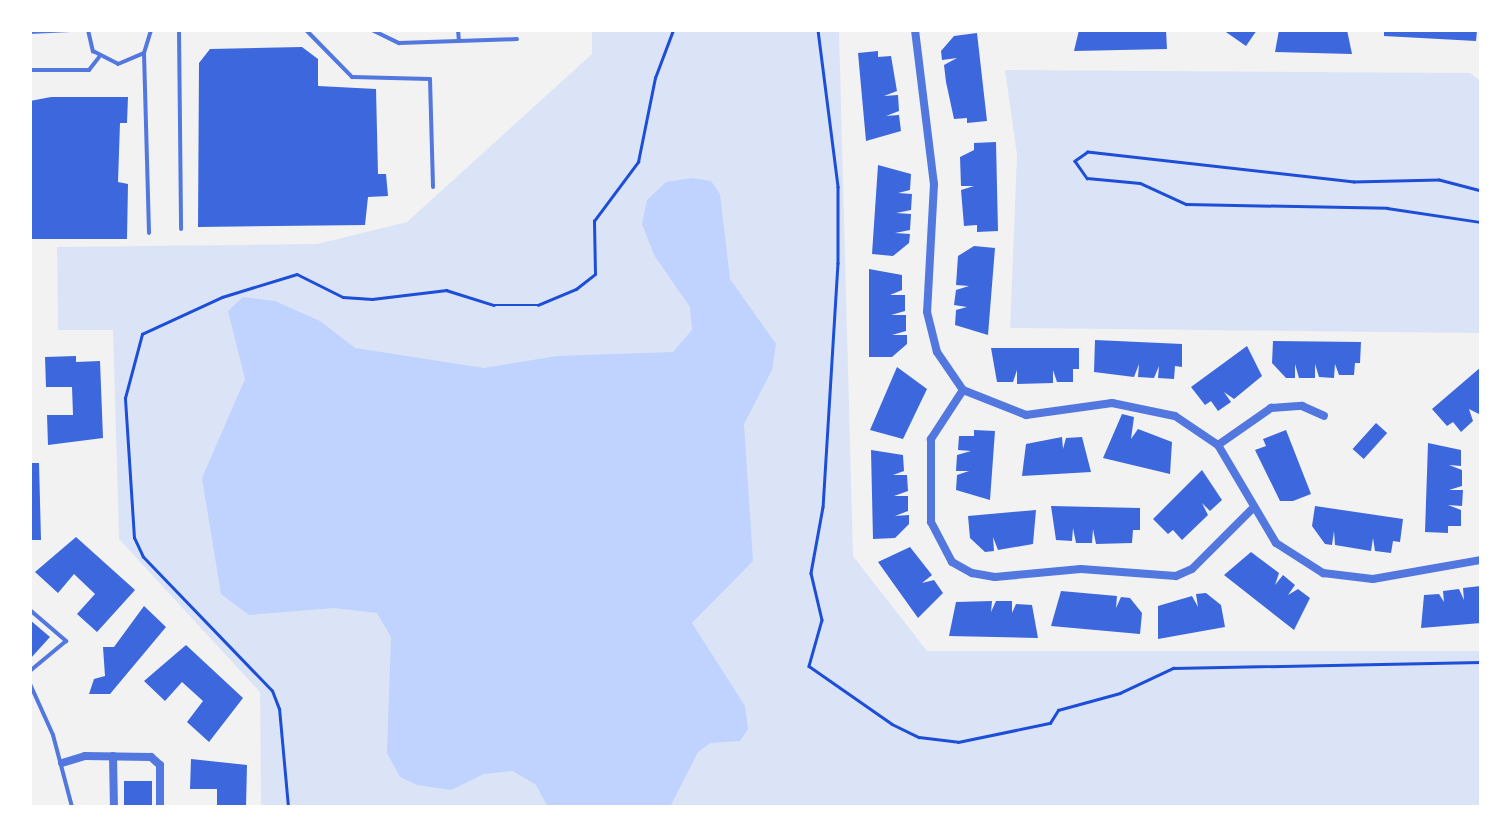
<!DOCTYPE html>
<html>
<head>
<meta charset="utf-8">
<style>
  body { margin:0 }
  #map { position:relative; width:1511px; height:837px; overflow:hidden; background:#f2f2f2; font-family:Helvetica,sans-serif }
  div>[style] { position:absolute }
  .green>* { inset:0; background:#dbe4f7 }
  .water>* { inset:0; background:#bfd3fe }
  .building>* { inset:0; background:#3d67dc; transform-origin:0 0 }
  .path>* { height:2.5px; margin:-1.25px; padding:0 1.25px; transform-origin:1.25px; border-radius:1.25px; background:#1d4ed8 }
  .service>* { height:4px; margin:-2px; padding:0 2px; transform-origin:2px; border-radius:2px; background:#5277de }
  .minor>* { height:8px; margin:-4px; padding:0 4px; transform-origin:4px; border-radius:4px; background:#5277de }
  span { translate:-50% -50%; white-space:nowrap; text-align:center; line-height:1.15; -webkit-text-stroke:10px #fff; paint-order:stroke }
  .frame { position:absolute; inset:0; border:32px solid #fff; pointer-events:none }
</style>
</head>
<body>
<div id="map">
  <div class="green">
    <i style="clip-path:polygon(592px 30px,839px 30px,853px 556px,927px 651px,1481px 651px,1481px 807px,261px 807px,260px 692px,119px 539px,113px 330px,58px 330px,57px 247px,317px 244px,407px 222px,592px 54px)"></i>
    <i style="clip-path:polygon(1005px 70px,1470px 73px,1481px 81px,1481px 333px,1010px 328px,1017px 155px)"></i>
  </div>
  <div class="water">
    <i style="clip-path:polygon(692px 178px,711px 181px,720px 194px,730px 279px,776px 344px,772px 370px,744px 424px,753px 561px,692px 623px,745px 706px,748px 729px,740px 741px,710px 743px,698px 752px,670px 807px,548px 807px,536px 785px,513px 771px,484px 774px,451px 790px,417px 785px,400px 777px,387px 753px,391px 637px,377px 613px,334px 608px,249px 615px,221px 594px,202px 478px,245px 379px,228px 311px,243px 297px,275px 301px,320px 321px,355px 348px,484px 368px,557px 356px,673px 352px,692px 330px,690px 307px,654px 255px,642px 224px,647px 200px,666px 182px)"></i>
  </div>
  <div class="building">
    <i style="clip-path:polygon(1079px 30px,1166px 30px,1167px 49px,1074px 51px)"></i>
    <i style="clip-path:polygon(1223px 30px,1257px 30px,1246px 46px)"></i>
    <i style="clip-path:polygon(1279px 30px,1347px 30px,1352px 54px,1275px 52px)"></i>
    <i style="clip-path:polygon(1384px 30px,1477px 30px,1476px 41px,1384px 36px)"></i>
    <i style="clip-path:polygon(977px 33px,987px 121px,967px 123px,967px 118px,954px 119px,946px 82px,944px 65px,957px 58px,942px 60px,941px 51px,954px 36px)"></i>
    <i style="clip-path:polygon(302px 47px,318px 59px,318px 86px,376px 89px,378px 174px,386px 174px,388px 196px,368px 197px,365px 225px,198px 227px,199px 63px,210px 49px)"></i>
    <i style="clip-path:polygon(878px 51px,878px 57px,891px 56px,897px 91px,884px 96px,898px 95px,899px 111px,886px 116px,899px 115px,901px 131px,866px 141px,858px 53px)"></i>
    <i style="clip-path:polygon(51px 97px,128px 97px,127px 123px,120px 123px,118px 182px,128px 184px,127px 239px,30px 239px,30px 101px)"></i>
    <i style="clip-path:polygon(996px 142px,998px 231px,977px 232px,977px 225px,964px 226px,961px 190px,974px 186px,961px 186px,960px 157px,974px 150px,974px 143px)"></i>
    <i style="clip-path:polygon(878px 165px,911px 174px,910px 190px,898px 193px,912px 194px,911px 210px,896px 213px,911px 214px,910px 230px,895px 233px,910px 234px,909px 243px,893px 256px,872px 254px)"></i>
    <i style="clip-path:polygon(974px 246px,995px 248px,988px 335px,955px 325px,956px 310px,967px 307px,954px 305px,956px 290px,969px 286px,956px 285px,958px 256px)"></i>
    <i style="clip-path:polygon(869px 269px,902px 275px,902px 290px,890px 295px,905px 295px,905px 311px,891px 315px,906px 315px,906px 331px,892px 335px,907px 335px,907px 344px,892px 357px,869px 357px)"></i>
    <i style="clip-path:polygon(1095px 340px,1182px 344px,1182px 367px,1175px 366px,1174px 379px,1158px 378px,1159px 366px,1154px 378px,1138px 377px,1139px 364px,1134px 377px,1094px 372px)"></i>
    <i style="clip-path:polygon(1273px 341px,1361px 342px,1360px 363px,1355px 363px,1354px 375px,1339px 375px,1335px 364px,1334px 378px,1319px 377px,1315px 364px,1315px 378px,1299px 378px,1295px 364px,1295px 378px,1286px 378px,1272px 363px)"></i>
    <i style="clip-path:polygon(1247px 346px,1262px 376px,1234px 399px,1224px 392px,1231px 402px,1218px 411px,1211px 401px,1205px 405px,1191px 387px)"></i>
    <i style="clip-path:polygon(991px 348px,1079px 348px,1079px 369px,1073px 369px,1073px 382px,1057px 382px,1053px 370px,1053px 383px,1017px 384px,1017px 370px,1013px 382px,997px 382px)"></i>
    <i style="clip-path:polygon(76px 356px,76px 362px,100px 361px,103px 438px,48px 445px,47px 415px,73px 415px,72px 387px,46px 387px,45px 357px)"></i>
    <i style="clip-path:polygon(897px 367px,927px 389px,903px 439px,870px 430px)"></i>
    <i style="clip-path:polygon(1481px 367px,1481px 415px,1469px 409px,1473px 421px,1461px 432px,1453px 422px,1447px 426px,1432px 409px)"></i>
    <i style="clip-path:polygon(1122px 414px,1134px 417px,1131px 439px,1138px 429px,1172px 442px,1170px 474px,1103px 458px)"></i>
    <i style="left:1376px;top:423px;width:15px;height:35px;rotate:42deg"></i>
    <i style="clip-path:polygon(974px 430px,995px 431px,990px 500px,956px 490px,957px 475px,969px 471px,956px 471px,957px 455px,971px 451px,958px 450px,959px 436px,974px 436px)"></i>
    <i style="clip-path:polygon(1286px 430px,1311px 494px,1293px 501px,1280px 501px,1255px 450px,1266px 446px,1263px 439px)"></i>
    <i style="clip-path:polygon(1062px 437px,1063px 449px,1066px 438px,1082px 437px,1091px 472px,1022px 476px,1026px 444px)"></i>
    <i style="clip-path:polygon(1428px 443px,1461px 450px,1461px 466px,1449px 465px,1462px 470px,1462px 486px,1449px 490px,1463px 490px,1462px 506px,1448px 505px,1461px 510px,1461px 526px,1448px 526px,1448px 533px,1425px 532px)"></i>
    <i style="clip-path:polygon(871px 450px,903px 455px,904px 471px,893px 475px,907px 475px,908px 491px,894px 496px,908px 496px,908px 511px,895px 516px,909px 515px,909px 524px,895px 538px,873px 539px)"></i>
    <i style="clip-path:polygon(30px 463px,39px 463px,41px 540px,30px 540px)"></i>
    <i style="clip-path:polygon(1202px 470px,1222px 500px,1210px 511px,1202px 503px,1208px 515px,1182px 540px,1173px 530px,1168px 534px,1153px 519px)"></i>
    <i style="clip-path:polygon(1051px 506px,1140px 508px,1140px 530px,1133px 530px,1132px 543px,1096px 544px,1093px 529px,1092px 543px,1076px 543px,1073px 528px,1072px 541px,1056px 540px)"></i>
    <i style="clip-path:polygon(1315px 506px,1403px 519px,1400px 542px,1393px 541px,1391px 553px,1375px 551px,1373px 538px,1371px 551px,1335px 545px,1334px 531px,1332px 545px,1325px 544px,1312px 526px)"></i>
    <i style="clip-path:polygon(1036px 510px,1033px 544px,998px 550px,993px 537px,994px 551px,985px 552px,970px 538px,968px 516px)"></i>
    <i style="clip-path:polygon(76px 537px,135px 590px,97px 632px,77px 614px,95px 594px,74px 574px,58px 593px,35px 572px)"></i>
    <i style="clip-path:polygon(910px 547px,932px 575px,922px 583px,934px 580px,943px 593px,918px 618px,878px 562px)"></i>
    <i style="clip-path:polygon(1251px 552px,1279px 573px,1275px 585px,1283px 575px,1295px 585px,1288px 595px,1298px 589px,1310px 598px,1294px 630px,1224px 575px)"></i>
    <i style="clip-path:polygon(1481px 586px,1481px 623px,1421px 628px,1424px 595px,1439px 594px,1444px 602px,1443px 591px,1459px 589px,1464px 600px,1463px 588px)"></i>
    <i style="clip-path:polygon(1061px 591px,1117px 596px,1116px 608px,1121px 597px,1130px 598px,1142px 613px,1140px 634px,1051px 626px)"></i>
    <i style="clip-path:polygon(1206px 593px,1221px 605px,1225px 627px,1158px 639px,1158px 606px,1192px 596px,1198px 607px,1196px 594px)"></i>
    <i style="clip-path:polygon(992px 601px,991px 612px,996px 601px,1012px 601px,1012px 613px,1016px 604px,1032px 605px,1038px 638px,949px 636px,956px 602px)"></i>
    <i style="clip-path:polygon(144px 606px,166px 627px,110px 694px,89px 694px,94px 679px,105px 676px,103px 647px,114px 647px)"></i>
    <i style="clip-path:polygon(30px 620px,50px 637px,30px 659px)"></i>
    <i style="clip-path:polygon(186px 645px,243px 698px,209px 742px,187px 722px,203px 701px,182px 682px,165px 701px,144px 681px)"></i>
    <i style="clip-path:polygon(191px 759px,247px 765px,246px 807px,217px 807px,217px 789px,190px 789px)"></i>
    <i style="left:124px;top:781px;width:28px;height:26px"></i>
  </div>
  <div class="path">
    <i style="left:818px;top:30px;width:158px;rotate:82.7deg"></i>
    <i style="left:838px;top:187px;width:76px;rotate:90deg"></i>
    <i style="left:838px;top:263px;width:244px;rotate:93.5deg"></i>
    <i style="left:823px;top:507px;width:67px;rotate:100.3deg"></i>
    <i style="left:811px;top:573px;width:48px;rotate:76.8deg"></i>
    <i style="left:822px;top:620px;width:48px;rotate:105.8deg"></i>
    <i style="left:809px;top:666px;width:101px;rotate:34.9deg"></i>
    <i style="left:892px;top:724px;width:30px;rotate:26deg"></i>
    <i style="left:919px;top:737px;width:39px;rotate:7deg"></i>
    <i style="left:958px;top:742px;width:94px;rotate:-11.7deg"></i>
    <i style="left:1050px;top:723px;width:15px;rotate:-58deg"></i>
    <i style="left:1058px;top:710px;width:64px;rotate:-15.3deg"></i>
    <i style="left:1120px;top:693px;width:59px;rotate:-25.3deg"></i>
    <i style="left:1173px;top:668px;width:308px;rotate:-1.1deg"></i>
    <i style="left:1481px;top:191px;width:43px;rotate:-165.3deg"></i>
    <i style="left:1439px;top:180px;width:85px;rotate:178.7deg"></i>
    <i style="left:1354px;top:182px;width:268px;rotate:-173.6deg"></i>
    <i style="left:1088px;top:152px;width:16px;rotate:145deg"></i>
    <i style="left:1075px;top:161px;width:21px;rotate:55deg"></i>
    <i style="left:1087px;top:178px;width:53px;rotate:5.4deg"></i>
    <i style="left:1140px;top:183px;width:51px;rotate:24.5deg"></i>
    <i style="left:1186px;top:204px;width:201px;rotate:1.1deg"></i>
    <i style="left:1387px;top:208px;width:95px;rotate:8.5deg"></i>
    <i style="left:288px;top:807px;width:98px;rotate:-95.2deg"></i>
    <i style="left:279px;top:709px;width:19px;rotate:-111deg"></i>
    <i style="left:272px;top:691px;width:186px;rotate:-133.9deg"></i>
    <i style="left:143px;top:557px;width:21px;rotate:-115deg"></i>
    <i style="left:134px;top:538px;width:140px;rotate:-93.7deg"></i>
    <i style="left:125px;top:398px;width:66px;rotate:-75.1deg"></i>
    <i style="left:142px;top:334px;width:88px;rotate:-24.8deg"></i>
    <i style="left:222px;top:297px;width:78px;rotate:-17deg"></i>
    <i style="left:297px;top:274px;width:51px;rotate:26.6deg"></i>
    <i style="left:343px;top:297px;width:29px;rotate:4deg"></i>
    <i style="left:372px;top:299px;width:75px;rotate:-6.9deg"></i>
    <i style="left:446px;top:290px;width:50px;rotate:17.4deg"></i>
    <i style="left:494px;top:305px;width:44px"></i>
    <i style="left:538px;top:305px;width:41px;rotate:-22.8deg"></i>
    <i style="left:576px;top:289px;width:24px;rotate:-38deg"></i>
    <i style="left:595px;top:274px;width:53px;rotate:-91.1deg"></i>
    <i style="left:594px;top:221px;width:74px;rotate:-53.3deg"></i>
    <i style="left:638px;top:162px;width:86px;rotate:-78.6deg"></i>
    <i style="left:655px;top:78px;width:51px;rotate:-69.4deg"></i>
  </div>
  <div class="service">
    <i style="left:88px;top:30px;width:22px;rotate:77deg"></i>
    <i style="left:93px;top:51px;width:28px;rotate:27deg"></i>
    <i style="left:118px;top:64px;width:28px;rotate:-23deg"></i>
    <i style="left:144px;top:53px;width:24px;rotate:-73deg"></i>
    <i style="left:179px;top:30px;width:199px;rotate:89.4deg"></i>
    <i style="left:306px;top:30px;width:66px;rotate:45.6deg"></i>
    <i style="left:352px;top:77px;width:78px;rotate:1.5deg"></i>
    <i style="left:430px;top:79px;width:108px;rotate:88.4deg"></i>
    <i style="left:372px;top:30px;width:30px;rotate:26deg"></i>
    <i style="left:399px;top:43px;width:118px;rotate:-1.9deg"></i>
    <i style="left:458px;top:30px;width:11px;rotate:85deg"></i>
    <i style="left:30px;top:32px;width:41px;rotate:-2.8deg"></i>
    <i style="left:144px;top:53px;width:180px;rotate:88.4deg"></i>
    <i style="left:30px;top:70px;width:59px"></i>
    <i style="left:89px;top:70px;width:16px;rotate:-52deg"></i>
    <i style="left:30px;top:610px;width:48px;rotate:40.7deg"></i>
    <i style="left:66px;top:641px;width:47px;rotate:140.2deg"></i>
    <i style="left:30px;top:684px;width:56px;rotate:65.7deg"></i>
    <i style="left:53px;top:735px;width:74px;rotate:75.2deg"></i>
  </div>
  <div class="minor">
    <i style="left:915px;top:30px;width:155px;rotate:83deg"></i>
    <i style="left:934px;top:184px;width:128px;rotate:93.1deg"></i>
    <i style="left:927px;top:312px;width:41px;rotate:76deg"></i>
    <i style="left:937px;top:352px;width:46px;rotate:55.6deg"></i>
    <i style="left:963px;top:390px;width:68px;rotate:21.6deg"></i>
    <i style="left:1026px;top:415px;width:87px;rotate:-7.9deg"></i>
    <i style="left:1112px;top:403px;width:64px;rotate:11.7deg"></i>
    <i style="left:1175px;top:416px;width:52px;rotate:34deg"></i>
    <i style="left:1218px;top:445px;width:114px;rotate:59.4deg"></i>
    <i style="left:1276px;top:543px;width:56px;rotate:32.6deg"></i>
    <i style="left:1323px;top:573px;width:50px;rotate:6.8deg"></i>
    <i style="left:1373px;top:579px;width:110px;rotate:-10deg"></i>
    <i style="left:963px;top:390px;width:59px;rotate:123.1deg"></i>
    <i style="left:931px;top:439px;width:83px;rotate:90deg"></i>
    <i style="left:931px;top:522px;width:45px;rotate:62.3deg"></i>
    <i style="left:952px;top:562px;width:23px;rotate:29deg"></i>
    <i style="left:972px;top:573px;width:23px;rotate:10deg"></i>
    <i style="left:995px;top:577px;width:86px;rotate:-5.3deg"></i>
    <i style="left:1081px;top:569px;width:95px;rotate:4.2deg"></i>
    <i style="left:1176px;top:576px;width:17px;rotate:-24deg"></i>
    <i style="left:1192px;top:569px;width:83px;rotate:-45deg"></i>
    <i style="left:1218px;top:445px;width:65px;rotate:-34.9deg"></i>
    <i style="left:1271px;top:408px;width:31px;rotate:-4deg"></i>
    <i style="left:1302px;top:406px;width:24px;rotate:24deg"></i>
    <i style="left:113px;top:756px;width:51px;rotate:88.9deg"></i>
    <i style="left:62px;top:763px;width:24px;rotate:-17deg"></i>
    <i style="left:85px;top:756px;width:66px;rotate:0.9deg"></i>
    <i style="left:151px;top:757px;width:12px;rotate:42deg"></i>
    <i style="left:160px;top:765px;width:42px;rotate:90deg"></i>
  </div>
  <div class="frame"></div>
</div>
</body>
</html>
